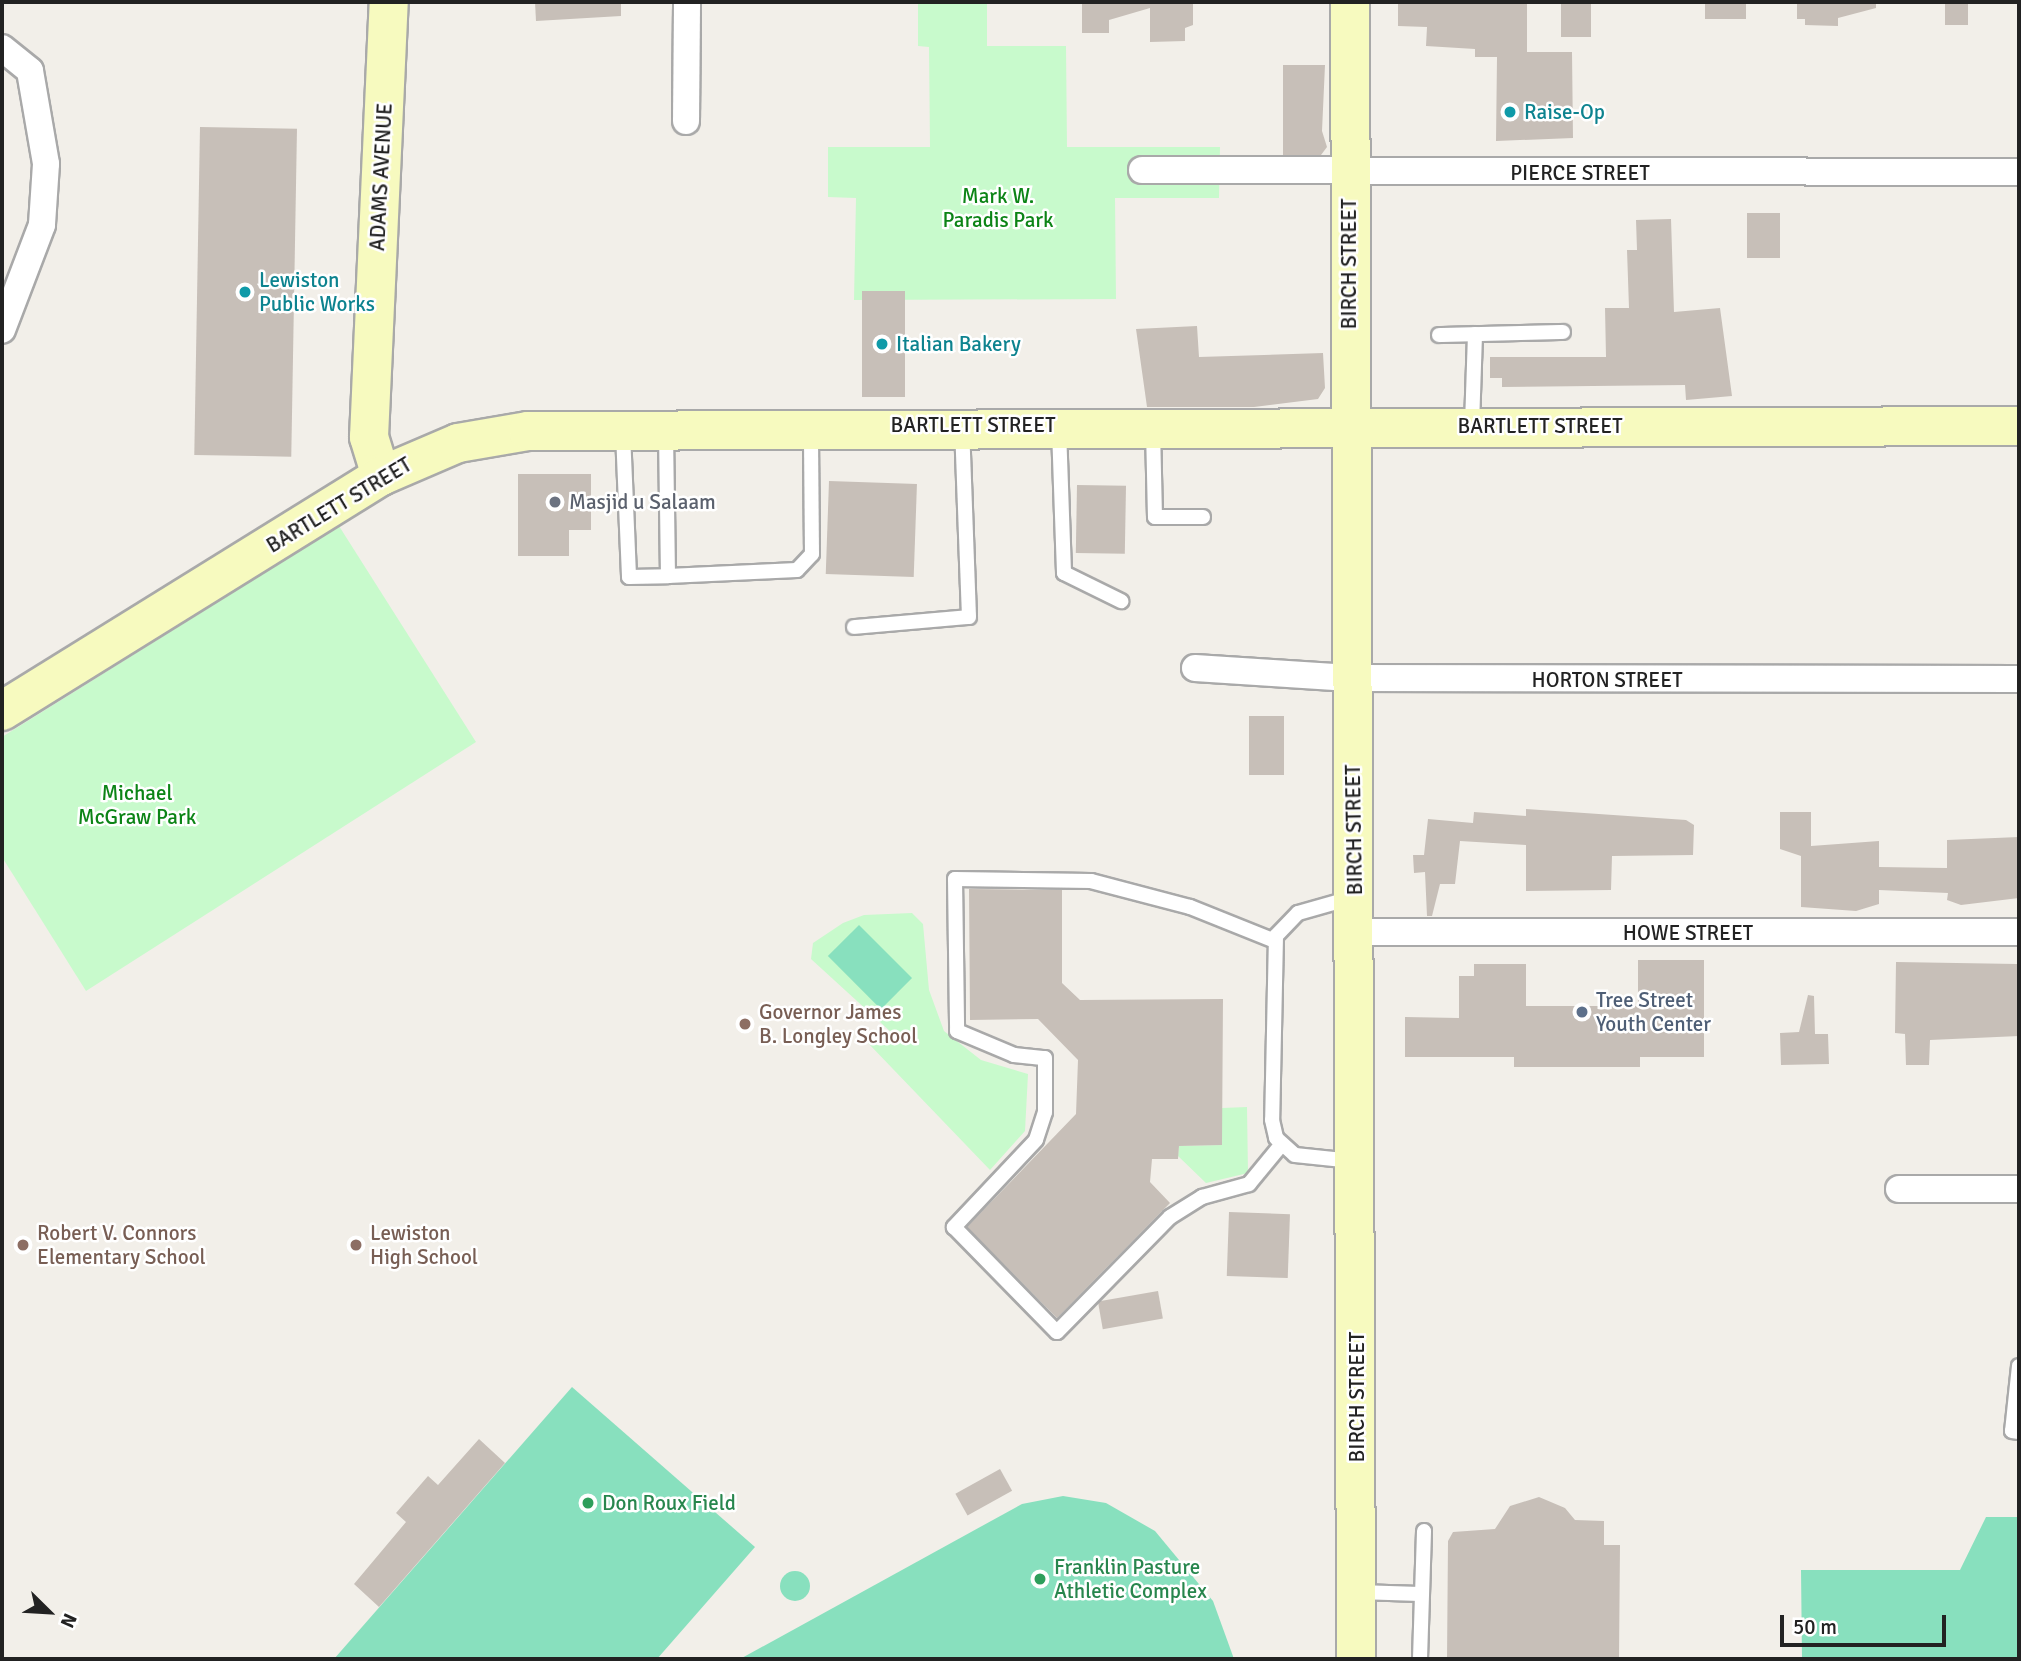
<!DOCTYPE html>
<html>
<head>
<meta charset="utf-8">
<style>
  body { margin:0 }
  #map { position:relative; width:2021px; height:1661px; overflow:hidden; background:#f2efe9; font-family:Signika,sans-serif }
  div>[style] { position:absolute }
  .park>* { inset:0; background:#c8facc }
  .pitch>* { inset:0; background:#88e0be; transform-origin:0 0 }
  .round { border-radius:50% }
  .building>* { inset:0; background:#c7bfb8; transform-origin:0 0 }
  .roads { filter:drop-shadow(2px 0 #a9a9a9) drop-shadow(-2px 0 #a9a9a9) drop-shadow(0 2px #a9a9a9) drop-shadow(0 -2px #a9a9a9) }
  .lane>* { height:14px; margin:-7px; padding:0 7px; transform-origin:7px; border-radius:7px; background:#fff }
  .street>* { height:26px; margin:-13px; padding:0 13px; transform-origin:13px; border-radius:13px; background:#fff }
  .secondary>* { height:38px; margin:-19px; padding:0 19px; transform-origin:19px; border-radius:19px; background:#f7fabf }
  .dots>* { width:19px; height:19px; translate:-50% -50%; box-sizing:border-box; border:4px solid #fff; border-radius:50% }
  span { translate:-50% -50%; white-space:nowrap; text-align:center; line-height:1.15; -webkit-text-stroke:5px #fff; paint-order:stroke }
  .culture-label { font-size:21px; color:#0d838f }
  .left { translate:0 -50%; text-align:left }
  .street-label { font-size:21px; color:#222 }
  .park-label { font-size:21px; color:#0c8416 }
  .worship-label { font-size:21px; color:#5b616d }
  .service-label { font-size:21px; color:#4e5e75 }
  .education-label { font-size:21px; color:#785e54 }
  .leisure-label { font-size:21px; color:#27864d }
  .frame { position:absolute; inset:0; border:4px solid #222; pointer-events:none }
  .north { position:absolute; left:14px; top:1577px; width:70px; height:70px; -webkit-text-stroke:5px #fff; paint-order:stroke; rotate:114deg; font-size:19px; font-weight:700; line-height:28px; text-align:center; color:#222 }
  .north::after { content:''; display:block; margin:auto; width:24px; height:32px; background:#222; clip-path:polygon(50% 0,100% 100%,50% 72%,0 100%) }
  .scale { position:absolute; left:1780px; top:1615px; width:166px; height:32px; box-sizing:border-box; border:4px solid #222; border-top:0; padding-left:9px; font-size:21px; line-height:24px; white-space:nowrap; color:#222; -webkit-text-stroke:5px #fff; paint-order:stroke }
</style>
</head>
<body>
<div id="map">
  <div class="park">
    <i style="clip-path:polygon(918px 2px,987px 2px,987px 46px,1066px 46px,1067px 147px,1220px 147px,1219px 198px,1115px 198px,1116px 299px,854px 300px,856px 198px,828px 197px,828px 147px,930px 147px,929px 47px,918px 46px)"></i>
    <i style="clip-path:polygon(339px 526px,476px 742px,86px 991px,2px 857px,2px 737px)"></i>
    <i style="clip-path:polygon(912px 913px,923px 924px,929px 990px,944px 1031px,981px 1060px,1028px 1074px,1025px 1131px,990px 1170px,868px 1043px,892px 1033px,811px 959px,813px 943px,843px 923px,864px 915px)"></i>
    <i style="clip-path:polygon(1247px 1107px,1248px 1173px,1206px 1183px,1178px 1156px,1179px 1146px,1222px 1145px,1222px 1108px)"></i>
  </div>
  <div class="pitch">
    <i style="left:859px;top:925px;width:75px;height:44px;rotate:45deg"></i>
    <i style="clip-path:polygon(572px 1387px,755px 1547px,657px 1659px,334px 1659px)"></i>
    <i style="clip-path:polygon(1063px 1496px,1106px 1503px,1155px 1531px,1213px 1601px,1234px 1659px,740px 1659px,1022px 1504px)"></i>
    <i style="clip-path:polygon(1986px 1517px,2019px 1517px,2019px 1659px,1802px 1659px,1801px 1570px,1960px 1570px)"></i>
    <i class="round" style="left:780px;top:1571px;width:30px;height:30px"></i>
  </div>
  <div class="building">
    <i style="clip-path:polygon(535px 2px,621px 2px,621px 16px,536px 21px)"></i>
    <i style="clip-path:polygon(1082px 2px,1193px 2px,1193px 25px,1185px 28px,1185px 41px,1150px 42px,1150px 8px,1109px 20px,1109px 33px,1082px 33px)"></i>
    <i style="clip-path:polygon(1398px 2px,1527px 2px,1527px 52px,1572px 52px,1573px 138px,1496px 141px,1497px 57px,1475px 57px,1475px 49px,1426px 46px,1427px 27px,1398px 26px)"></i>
    <i style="left:1561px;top:2px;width:30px;height:35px"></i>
    <i style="left:1705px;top:2px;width:41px;height:17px"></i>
    <i style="clip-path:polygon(1797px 2px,1876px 2px,1876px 8px,1838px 18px,1838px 26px,1805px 25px,1805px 19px,1797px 19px)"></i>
    <i style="left:1945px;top:2px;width:23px;height:23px"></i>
    <i style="clip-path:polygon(1283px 65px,1325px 65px,1322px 131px,1327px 147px,1321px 155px,1283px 155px)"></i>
    <i style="left:200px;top:127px;width:97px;height:328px;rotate:1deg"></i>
    <i style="left:1747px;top:213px;width:33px;height:45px"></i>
    <i style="clip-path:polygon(1671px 219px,1674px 312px,1720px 308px,1732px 396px,1686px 400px,1685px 385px,1502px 387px,1502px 378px,1490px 378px,1490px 357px,1606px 357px,1605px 308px,1629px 308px,1627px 250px,1637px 250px,1636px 220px)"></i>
    <i style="left:862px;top:291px;width:43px;height:106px"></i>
    <i style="clip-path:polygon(1197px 326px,1199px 357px,1323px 353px,1325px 388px,1318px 399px,1254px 407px,1147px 407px,1136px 329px)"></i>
    <i style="clip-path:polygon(518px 474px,591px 474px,591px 530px,569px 530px,569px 556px,518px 556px)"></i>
    <i style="left:829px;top:481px;width:88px;height:93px;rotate:2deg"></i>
    <i style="left:1077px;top:485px;width:49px;height:68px;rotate:1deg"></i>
    <i style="left:1249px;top:716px;width:35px;height:59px"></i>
    <i style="clip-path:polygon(1526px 809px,1686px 820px,1694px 825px,1693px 855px,1612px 856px,1611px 890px,1526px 891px,1526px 845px,1460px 841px,1455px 884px,1440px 884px,1432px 916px,1427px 916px,1425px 872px,1414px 873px,1413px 855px,1424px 855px,1428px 819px,1473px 823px,1474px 812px,1526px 816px)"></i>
    <i style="clip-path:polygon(1780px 812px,1811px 812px,1811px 846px,1879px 841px,1879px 867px,1947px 868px,1947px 840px,2019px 837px,2019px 898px,1961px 905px,1947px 900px,1948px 893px,1879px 890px,1879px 904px,1856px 911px,1801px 907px,1801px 856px,1780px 849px)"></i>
    <i style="clip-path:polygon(969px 889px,1062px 890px,1062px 983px,1080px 1000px,1223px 999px,1222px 1145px,1179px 1146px,1178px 1159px,1152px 1159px,1150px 1182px,1170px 1203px,1057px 1318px,967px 1227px,1076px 1114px,1078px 1060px,1038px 1019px,970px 1020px)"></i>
    <i style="clip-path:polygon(1638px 960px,1704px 960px,1704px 1057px,1640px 1057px,1640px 1067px,1514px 1067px,1514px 1057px,1405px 1057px,1405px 1017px,1459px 1018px,1459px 976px,1474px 976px,1474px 964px,1526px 964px,1526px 1006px,1638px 1006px)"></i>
    <i style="clip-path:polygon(1896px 962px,2017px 964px,2019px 1036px,1930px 1040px,1929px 1065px,1906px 1065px,1905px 1034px,1895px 1033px)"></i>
    <i style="clip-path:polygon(1808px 995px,1814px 996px,1815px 1034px,1828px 1034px,1829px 1064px,1781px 1065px,1780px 1033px,1799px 1032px)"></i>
    <i style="left:1229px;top:1212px;width:61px;height:64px;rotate:2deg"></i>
    <i style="left:1158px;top:1291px;width:28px;height:61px;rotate:80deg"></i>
    <i style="clip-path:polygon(479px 1439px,505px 1463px,379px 1607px,354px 1584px,406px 1522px,396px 1513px,428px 1476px,438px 1485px)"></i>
    <i style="left:1000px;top:1469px;width:25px;height:51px;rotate:61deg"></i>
    <i style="clip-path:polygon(1539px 1497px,1565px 1508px,1575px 1520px,1604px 1521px,1604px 1545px,1620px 1545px,1619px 1659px,1447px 1659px,1448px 1541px,1453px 1532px,1495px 1529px,1510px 1506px)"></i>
  </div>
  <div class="roads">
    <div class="lane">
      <i style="left:1439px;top:335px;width:124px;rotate:-1.4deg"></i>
      <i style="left:1472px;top:425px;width:91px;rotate:-88.1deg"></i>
      <i style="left:1059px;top:429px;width:144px;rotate:88deg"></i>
      <i style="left:1064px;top:573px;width:64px;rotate:26.2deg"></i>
      <i style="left:1153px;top:429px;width:88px;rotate:88.7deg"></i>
      <i style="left:1155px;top:517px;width:48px"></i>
      <i style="left:623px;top:433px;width:144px;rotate:87.6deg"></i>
      <i style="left:629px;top:577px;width:39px;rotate:-1deg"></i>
      <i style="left:668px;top:576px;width:143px;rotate:-90.8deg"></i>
      <i style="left:668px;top:576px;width:129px;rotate:-2.7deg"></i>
      <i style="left:797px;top:570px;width:22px;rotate:-47deg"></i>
      <i style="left:812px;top:554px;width:121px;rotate:-90.5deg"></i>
      <i style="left:854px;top:627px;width:115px;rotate:-5deg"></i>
      <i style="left:969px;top:617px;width:187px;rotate:-92.1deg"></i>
      <i style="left:1351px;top:898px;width:55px;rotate:164.2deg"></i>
      <i style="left:1298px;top:913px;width:32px;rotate:134deg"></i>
      <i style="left:1276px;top:936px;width:184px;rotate:91.2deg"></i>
      <i style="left:1272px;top:1120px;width:18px;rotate:77deg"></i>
      <i style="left:1276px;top:1138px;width:25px;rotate:42deg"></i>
      <i style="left:1295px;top:1155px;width:58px;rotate:5.9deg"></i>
      <i style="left:1275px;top:941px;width:92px;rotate:-158.2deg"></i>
      <i style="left:1190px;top:907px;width:102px;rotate:-165.3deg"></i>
      <i style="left:1091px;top:881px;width:136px;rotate:-179.2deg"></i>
      <i style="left:955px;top:879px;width:152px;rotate:89.2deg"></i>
      <i style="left:957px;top:1031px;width:62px;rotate:22.8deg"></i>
      <i style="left:1014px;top:1055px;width:31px;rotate:6deg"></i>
      <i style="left:1045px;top:1058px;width:54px;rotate:90deg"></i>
      <i style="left:1045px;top:1112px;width:29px;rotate:108deg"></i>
      <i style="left:1036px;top:1140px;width:120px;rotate:133.3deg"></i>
      <i style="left:954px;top:1227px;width:147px;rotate:45.6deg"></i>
      <i style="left:1057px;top:1332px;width:161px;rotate:-45.5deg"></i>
      <i style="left:1170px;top:1217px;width:38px;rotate:-32deg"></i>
      <i style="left:1202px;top:1197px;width:49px;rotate:-15.5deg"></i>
      <i style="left:1249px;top:1184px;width:50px;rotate:-50.6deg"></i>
      <i style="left:2019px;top:1366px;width:65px;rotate:96.1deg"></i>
      <i style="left:2012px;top:1431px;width:7px;rotate:8deg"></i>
      <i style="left:1358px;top:1592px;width:62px;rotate:1.8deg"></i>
      <i style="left:1420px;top:1659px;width:128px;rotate:-88.2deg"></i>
    </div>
    <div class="street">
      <i style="left:2px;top:48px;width:36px;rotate:39deg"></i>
      <i style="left:30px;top:71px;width:94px;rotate:80.2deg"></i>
      <i style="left:46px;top:164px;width:61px;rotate:93.8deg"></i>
      <i style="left:42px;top:225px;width:112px;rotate:110.9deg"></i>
      <i style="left:686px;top:121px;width:119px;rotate:-89.5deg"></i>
      <i style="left:1142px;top:170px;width:877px;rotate:0.13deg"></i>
      <i style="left:1195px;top:668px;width:155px;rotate:3.7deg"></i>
      <i style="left:1350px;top:678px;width:669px;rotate:0.09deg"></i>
      <i style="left:1356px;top:932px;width:663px"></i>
      <i style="left:1899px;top:1189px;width:120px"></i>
    </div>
    <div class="secondary">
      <i style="left:1350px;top:2px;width:1657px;rotate:89.79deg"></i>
      <i style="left:381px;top:476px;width:41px;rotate:-107.1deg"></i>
      <i style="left:369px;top:437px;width:435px;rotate:-87.4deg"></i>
      <i style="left:2px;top:711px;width:446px;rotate:-31.8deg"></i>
      <i style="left:381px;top:476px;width:84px;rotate:-23.2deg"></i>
      <i style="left:458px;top:443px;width:71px;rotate:-9.7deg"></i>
      <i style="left:528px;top:431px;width:1491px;rotate:-0.19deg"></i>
    </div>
  </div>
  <div class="dots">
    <i style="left:1510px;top:112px;background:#0f9aa8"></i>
    <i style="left:245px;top:292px;background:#0f9aa8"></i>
    <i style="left:882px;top:344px;background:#0f9aa8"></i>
    <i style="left:555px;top:502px;background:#6b7280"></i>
    <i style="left:1582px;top:1012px;background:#5c6f8a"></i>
    <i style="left:745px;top:1024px;background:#8d6e63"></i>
    <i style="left:23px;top:1245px;background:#8d6e63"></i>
    <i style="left:356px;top:1245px;background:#8d6e63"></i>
    <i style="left:588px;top:1503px;background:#2e9e5b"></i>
    <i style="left:1040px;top:1579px;background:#2e9e5b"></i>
  </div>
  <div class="culture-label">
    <span class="left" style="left:1524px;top:112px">Raise-Op</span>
    <span class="left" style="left:259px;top:292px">Lewiston<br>Public Works</span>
    <span class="left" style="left:896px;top:344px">Italian Bakery</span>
  </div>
  <div class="street-label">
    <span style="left:1580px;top:173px">PIERCE STREET</span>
    <span style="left:381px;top:177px;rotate:-87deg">ADAMS AVENUE</span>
    <span style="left:1349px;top:264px;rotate:-90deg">BIRCH STREET</span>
    <span style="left:973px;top:425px">BARTLETT STREET</span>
    <span style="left:1540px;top:426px">BARTLETT STREET</span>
    <span style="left:339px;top:505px;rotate:-31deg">BARTLETT STREET</span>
    <span style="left:1607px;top:680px">HORTON STREET</span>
    <span style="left:1354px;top:830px;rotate:-91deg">BIRCH STREET</span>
    <span style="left:1688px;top:933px">HOWE STREET</span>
    <span style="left:1357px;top:1397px;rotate:-90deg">BIRCH STREET</span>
  </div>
  <div class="park-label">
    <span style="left:998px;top:208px">Mark W.<br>Paradis Park</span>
    <span style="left:137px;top:805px">Michael<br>McGraw Park</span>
  </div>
  <div class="worship-label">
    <span class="left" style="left:569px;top:502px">Masjid u Salaam</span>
  </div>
  <div class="service-label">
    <span class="left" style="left:1596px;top:1012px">Tree Street<br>Youth Center</span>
  </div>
  <div class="education-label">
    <span class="left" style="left:759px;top:1024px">Governor James<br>B. Longley School</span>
    <span class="left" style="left:37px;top:1245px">Robert V. Connors<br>Elementary School</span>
    <span class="left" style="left:370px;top:1245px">Lewiston<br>High School</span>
  </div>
  <div class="leisure-label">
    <span class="left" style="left:602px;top:1503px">Don Roux Field</span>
    <span class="left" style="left:1054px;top:1579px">Franklin Pasture<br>Athletic Complex</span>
  </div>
  <div class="frame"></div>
  <div class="north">N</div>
  <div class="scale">50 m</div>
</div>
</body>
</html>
